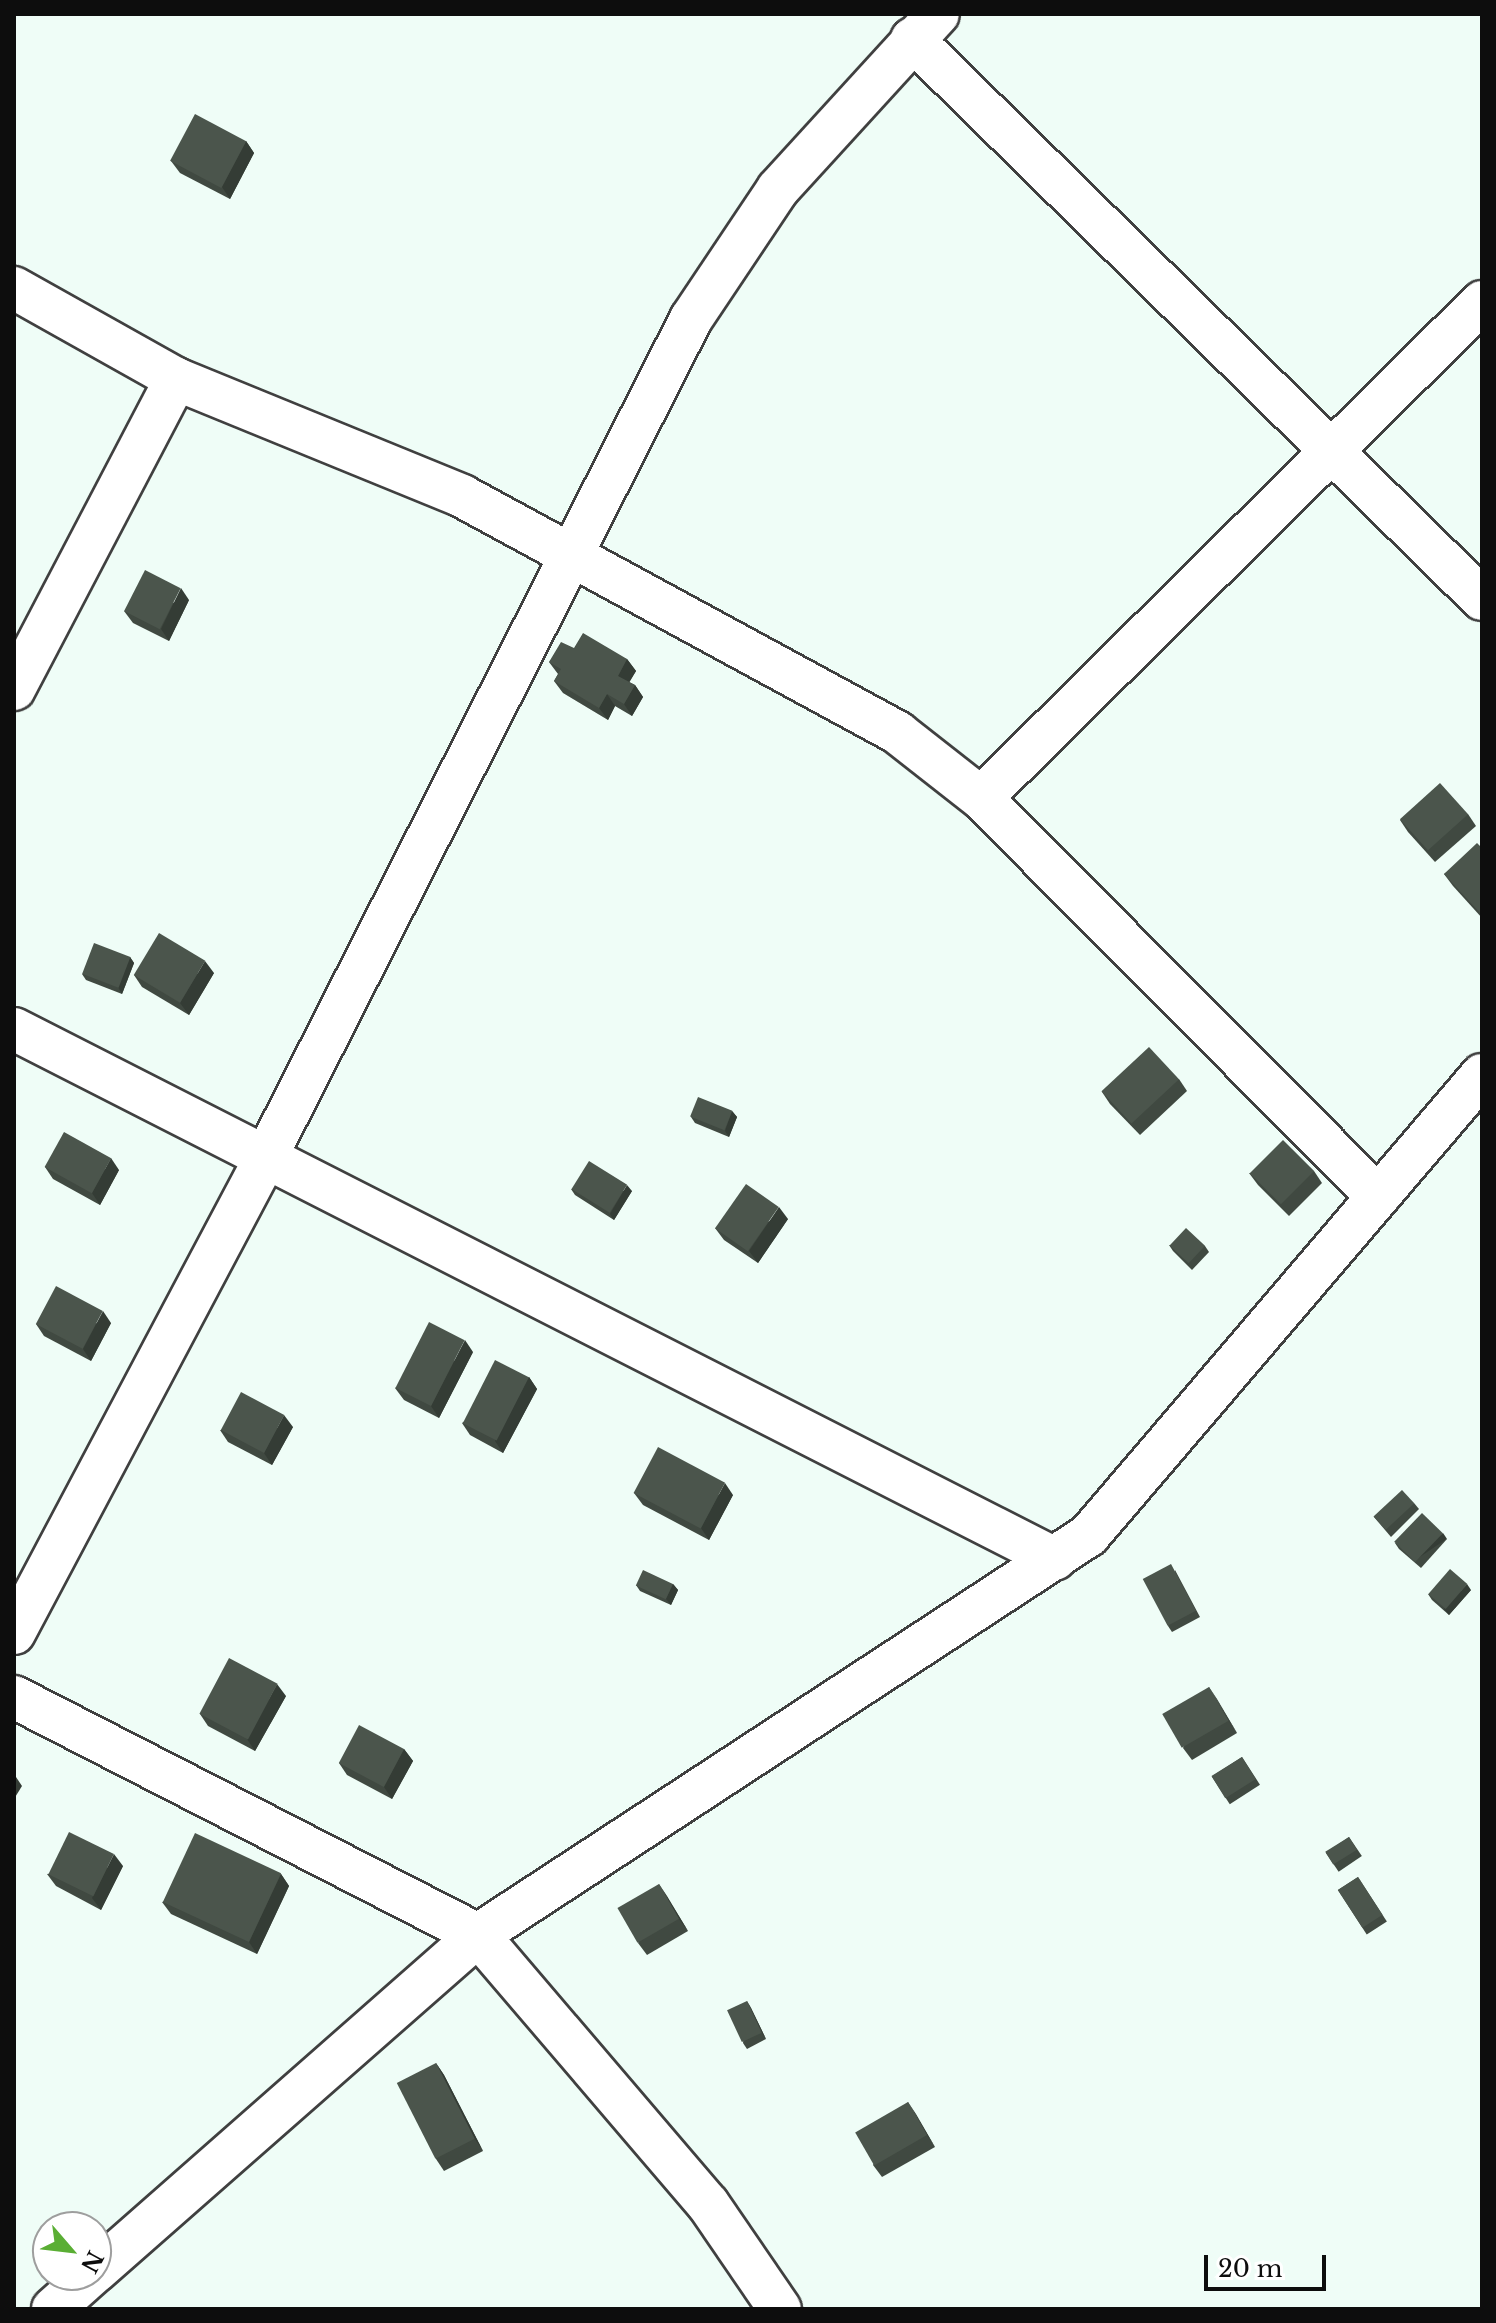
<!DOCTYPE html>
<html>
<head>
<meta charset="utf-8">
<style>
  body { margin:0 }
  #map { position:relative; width:1496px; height:2323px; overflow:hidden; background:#effdf7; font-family:"Libre Baskerville",serif }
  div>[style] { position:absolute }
  .roads { filter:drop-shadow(2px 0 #404040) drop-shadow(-2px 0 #404040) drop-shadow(0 2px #404040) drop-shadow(0 -2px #404040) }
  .minor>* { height:42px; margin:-21px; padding:0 21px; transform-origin:21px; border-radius:21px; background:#fff }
  .wall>* { inset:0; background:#404941; transform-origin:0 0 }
  .shaded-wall>* { inset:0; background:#343c35; transform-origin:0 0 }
  .building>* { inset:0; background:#4b554c; transform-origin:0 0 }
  span { translate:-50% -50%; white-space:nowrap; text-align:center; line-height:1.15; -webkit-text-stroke:8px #fff; paint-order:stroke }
  .frame { position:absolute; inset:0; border:16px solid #0d0d0d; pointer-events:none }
  .north { position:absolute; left:32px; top:2211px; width:80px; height:80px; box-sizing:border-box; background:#fff; border:2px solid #9e9e9e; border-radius:50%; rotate:118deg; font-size:22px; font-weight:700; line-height:32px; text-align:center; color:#0d0d0d }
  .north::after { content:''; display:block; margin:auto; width:28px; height:36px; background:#5aae34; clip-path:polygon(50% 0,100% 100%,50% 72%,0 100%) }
  .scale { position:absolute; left:1204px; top:2255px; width:122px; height:36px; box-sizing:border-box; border:4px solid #0d0d0d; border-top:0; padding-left:10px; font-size:24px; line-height:28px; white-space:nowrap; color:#0d0d0d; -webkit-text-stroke:6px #fff; paint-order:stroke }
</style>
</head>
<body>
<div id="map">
  <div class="roads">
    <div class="minor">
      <i style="left:912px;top:39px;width:799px;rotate:44.49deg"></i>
      <i style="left:14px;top:288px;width:186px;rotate:29.3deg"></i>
      <i style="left:176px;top:379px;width:309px;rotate:22.2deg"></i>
      <i style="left:462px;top:496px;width:496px;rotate:28.5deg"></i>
      <i style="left:898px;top:733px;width:105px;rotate:38.1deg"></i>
      <i style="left:981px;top:798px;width:563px;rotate:45.14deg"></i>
      <i style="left:14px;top:689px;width:350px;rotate:-62.4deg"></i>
      <i style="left:981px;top:798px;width:705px;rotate:-44.71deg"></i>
      <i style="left:14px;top:1029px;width:1168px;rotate:26.98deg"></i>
      <i style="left:14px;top:1633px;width:539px;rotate:-62.1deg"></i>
      <i style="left:266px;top:1157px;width:940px;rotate:-63.11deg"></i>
      <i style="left:691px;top:319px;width:156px;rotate:-56.2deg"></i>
      <i style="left:778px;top:189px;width:237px;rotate:-47.6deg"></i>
      <i style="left:14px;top:1697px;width:521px;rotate:27.15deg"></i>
      <i style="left:478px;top:1935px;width:354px;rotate:49.5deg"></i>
      <i style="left:708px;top:2204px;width:127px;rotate:55.6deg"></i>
      <i style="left:96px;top:2271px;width:509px;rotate:-41.33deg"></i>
      <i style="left:478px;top:1935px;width:730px;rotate:-33.21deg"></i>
      <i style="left:1089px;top:1535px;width:605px;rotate:-49.49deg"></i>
      <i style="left:53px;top:2309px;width:51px;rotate:-41.8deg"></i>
    </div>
  </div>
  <div class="wall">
    <i style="clip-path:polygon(246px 141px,254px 153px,230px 199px,180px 173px,171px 161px)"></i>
    <i style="clip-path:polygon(189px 600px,169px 641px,133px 623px,124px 611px)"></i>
    <i style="clip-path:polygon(574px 648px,627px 659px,636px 671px,629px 682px,635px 685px,643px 697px,632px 716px,615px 706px,608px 720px,563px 693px,554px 681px,558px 674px,549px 662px)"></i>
    <i style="clip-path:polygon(1468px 814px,1476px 826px,1435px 862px,1408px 832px,1400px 820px)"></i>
    <i style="clip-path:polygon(1482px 848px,1482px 918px,1453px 886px,1444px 874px)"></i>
    <i style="clip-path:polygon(130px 957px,134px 963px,122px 994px,86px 980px,82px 974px)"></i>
    <i style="clip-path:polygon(214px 973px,189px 1015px,142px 987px,134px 975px)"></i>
    <i style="clip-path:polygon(1179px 1079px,1187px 1091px,1140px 1135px,1110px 1104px,1102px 1092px)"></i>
    <i style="clip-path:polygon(732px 1111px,737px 1117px,729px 1137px,695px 1123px,691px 1117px)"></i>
    <i style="clip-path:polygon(45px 1167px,119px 1170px,100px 1205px,53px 1179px)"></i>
    <i style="clip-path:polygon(1314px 1171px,1322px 1183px,1289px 1216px,1258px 1185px,1249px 1173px)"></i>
    <i style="clip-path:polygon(571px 1189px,632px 1191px,614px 1220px,575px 1195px)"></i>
    <i style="clip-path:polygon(788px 1219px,758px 1263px,724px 1240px,715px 1228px)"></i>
    <i style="clip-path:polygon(1169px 1245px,1205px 1246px,1209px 1252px,1192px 1270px,1173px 1251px)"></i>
    <i style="clip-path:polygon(111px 1323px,91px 1361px,44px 1336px,36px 1324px)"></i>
    <i style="clip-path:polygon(473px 1352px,439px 1418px,404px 1400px,395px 1388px)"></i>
    <i style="clip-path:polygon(529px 1377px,537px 1389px,503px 1453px,470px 1435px,462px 1423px)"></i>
    <i style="clip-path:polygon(293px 1427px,272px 1465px,228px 1442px,220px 1430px)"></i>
    <i style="clip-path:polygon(634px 1493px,733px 1495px,709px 1540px,643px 1505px)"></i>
    <i style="clip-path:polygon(1414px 1503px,1419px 1509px,1391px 1537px,1374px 1517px)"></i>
    <i style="clip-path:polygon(1447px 1539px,1421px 1568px,1399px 1549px,1395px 1543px)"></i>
    <i style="clip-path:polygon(1175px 1570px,1200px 1617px,1172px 1632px,1168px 1626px)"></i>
    <i style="clip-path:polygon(673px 1584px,678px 1590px,671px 1605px,640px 1591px,636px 1585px)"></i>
    <i style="clip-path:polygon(1471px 1590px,1449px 1615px,1432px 1600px,1428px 1594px)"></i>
    <i style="clip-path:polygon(1209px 1687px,1237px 1733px,1192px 1760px,1183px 1748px)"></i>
    <i style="clip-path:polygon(286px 1696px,255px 1751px,208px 1726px,200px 1714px)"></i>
    <i style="clip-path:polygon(404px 1749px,413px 1761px,392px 1799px,347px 1775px,339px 1763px)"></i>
    <i style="left:1242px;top:1757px;width:33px;height:36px;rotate:57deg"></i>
    <i style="left:1349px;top:1837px;width:23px;height:28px;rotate:56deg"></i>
    <i style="clip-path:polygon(123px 1866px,101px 1910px,56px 1886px,47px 1874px)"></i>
    <i style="clip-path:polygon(281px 1874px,289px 1886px,257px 1954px,171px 1914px,162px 1902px)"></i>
    <i style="left:1358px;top:1877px;width:53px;height:24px;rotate:57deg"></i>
    <i style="clip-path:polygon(659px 1884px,688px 1931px,647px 1955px,638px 1943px)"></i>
    <i style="clip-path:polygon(747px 2001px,751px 2008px,766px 2039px,747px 2049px,743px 2043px)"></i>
    <i style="clip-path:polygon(436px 2063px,444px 2075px,483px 2151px,444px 2171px,436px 2159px)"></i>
    <i style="clip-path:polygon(908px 2102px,935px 2147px,882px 2177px,873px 2165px)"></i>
  </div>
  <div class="shaded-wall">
    <i style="clip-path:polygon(246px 141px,254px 153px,230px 199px,222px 187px)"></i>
    <i style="clip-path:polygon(181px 588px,189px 600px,169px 641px,161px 629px)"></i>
    <i style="clip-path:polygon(627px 659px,636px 671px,626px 688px,618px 676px)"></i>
    <i style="clip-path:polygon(635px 685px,643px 697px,632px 716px,624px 704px)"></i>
    <i style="clip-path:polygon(607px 694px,615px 706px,608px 720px,599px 708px)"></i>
    <i style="clip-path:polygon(130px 957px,134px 963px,122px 994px,118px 987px)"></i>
    <i style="clip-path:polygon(205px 961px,214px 973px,189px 1015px,180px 1003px)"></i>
    <i style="clip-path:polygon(732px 1111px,737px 1117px,729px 1137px,725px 1131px)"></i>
    <i style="clip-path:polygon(111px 1158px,119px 1170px,100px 1205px,92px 1193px)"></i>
    <i style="clip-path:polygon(627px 1185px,632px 1191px,614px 1220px,610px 1214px)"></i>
    <i style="clip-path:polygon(779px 1207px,788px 1219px,758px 1263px,749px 1251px)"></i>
    <i style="clip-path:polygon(103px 1311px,111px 1323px,91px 1361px,83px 1349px)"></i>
    <i style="clip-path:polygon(465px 1340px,473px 1352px,439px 1418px,431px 1406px)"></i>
    <i style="clip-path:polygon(529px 1377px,537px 1389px,503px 1453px,495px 1441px)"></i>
    <i style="clip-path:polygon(284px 1415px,293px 1427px,272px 1465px,264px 1453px)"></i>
    <i style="clip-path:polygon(725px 1483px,733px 1495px,709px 1540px,701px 1528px)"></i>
    <i style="left:1443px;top:1533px;width:7px;height:39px;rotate:56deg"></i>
    <i style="clip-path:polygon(673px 1584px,678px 1590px,671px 1605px,666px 1599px)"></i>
    <i style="clip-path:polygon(1467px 1584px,1471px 1590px,1449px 1615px,1444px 1609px)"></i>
    <i style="clip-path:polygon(277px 1684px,286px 1696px,255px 1751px,247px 1739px)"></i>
    <i style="clip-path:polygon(1209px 1687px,1217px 1699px,1237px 1733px,1229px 1721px)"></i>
    <i style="clip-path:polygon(404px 1749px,413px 1761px,392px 1799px,384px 1787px)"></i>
    <i style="clip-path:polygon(14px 1774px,22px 1786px,14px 1799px)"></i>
    <i style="clip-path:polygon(114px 1854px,123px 1866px,101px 1910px,92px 1898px)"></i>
    <i style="clip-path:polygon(281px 1874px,289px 1886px,257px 1954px,249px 1942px)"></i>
    <i style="clip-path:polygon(659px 1884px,667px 1896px,688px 1931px,679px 1919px)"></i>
    <i style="clip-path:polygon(747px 2001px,751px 2008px,766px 2039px,762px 2033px)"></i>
    <i style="clip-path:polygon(436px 2063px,444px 2075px,483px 2151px,475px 2139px)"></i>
    <i style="clip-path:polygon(908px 2102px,916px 2114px,935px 2147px,927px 2135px)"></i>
  </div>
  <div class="building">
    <i style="left:195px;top:114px;width:58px;height:53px;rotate:28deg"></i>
    <i style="left:145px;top:570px;width:40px;height:46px;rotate:27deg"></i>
    <i style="clip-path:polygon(583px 633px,627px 659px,618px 676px,635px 685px,624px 704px,607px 694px,599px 708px,554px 681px,561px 669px,549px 662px,561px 642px,574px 648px)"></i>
    <i style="left:1440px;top:783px;width:42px;height:54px;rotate:48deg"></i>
    <i style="clip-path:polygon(1477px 843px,1482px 848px,1482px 913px,1481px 914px,1444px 874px)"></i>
    <i style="left:159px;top:933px;width:54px;height:49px;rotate:31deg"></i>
    <i style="left:94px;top:943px;width:39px;height:33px;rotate:21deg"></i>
    <i style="left:1149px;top:1047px;width:44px;height:65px;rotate:47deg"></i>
    <i style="left:698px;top:1097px;width:37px;height:21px;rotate:22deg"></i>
    <i style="left:64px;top:1132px;width:54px;height:40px;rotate:29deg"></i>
    <i style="left:1283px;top:1140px;width:44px;height:47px;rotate:45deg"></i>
    <i style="left:589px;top:1161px;width:45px;height:33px;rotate:32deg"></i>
    <i style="left:746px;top:1184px;width:40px;height:54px;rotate:35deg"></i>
    <i style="left:1186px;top:1228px;width:26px;height:24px;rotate:43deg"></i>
    <i style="left:56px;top:1286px;width:53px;height:43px;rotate:28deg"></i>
    <i style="left:429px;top:1322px;width:40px;height:74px;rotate:27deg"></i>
    <i style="left:495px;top:1360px;width:38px;height:71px;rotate:27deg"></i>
    <i style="left:241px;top:1392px;width:49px;height:43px;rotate:28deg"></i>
    <i style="left:658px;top:1447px;width:76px;height:52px;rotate:28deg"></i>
    <i style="left:1402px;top:1490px;width:18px;height:39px;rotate:47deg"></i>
    <i style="left:1422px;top:1513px;width:29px;height:40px;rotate:44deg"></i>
    <i style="left:1171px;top:1564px;width:53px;height:32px;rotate:62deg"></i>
    <i style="left:1450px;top:1569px;width:23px;height:33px;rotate:41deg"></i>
    <i style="left:643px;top:1570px;width:33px;height:17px;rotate:25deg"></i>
    <i style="left:229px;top:1658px;width:55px;height:63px;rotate:28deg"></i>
    <i style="left:1209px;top:1687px;width:39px;height:54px;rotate:60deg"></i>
    <i style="left:359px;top:1725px;width:51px;height:43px;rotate:28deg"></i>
    <i style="left:1242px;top:1757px;width:26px;height:36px;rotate:58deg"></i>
    <i style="left:69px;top:1832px;width:50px;height:47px;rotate:26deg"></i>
    <i style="left:195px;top:1833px;width:95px;height:76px;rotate:25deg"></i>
    <i style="left:1349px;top:1837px;width:15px;height:28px;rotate:58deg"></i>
    <i style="left:1358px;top:1877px;width:45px;height:24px;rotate:57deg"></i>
    <i style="left:659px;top:1884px;width:40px;height:48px;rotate:60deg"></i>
    <i style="left:747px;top:2001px;width:35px;height:22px;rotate:65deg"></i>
    <i style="left:436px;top:2063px;width:85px;height:44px;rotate:63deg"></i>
    <i style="left:908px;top:2102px;width:38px;height:61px;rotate:60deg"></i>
  </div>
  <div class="frame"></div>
  <div class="north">N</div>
  <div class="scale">20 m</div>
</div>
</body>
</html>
